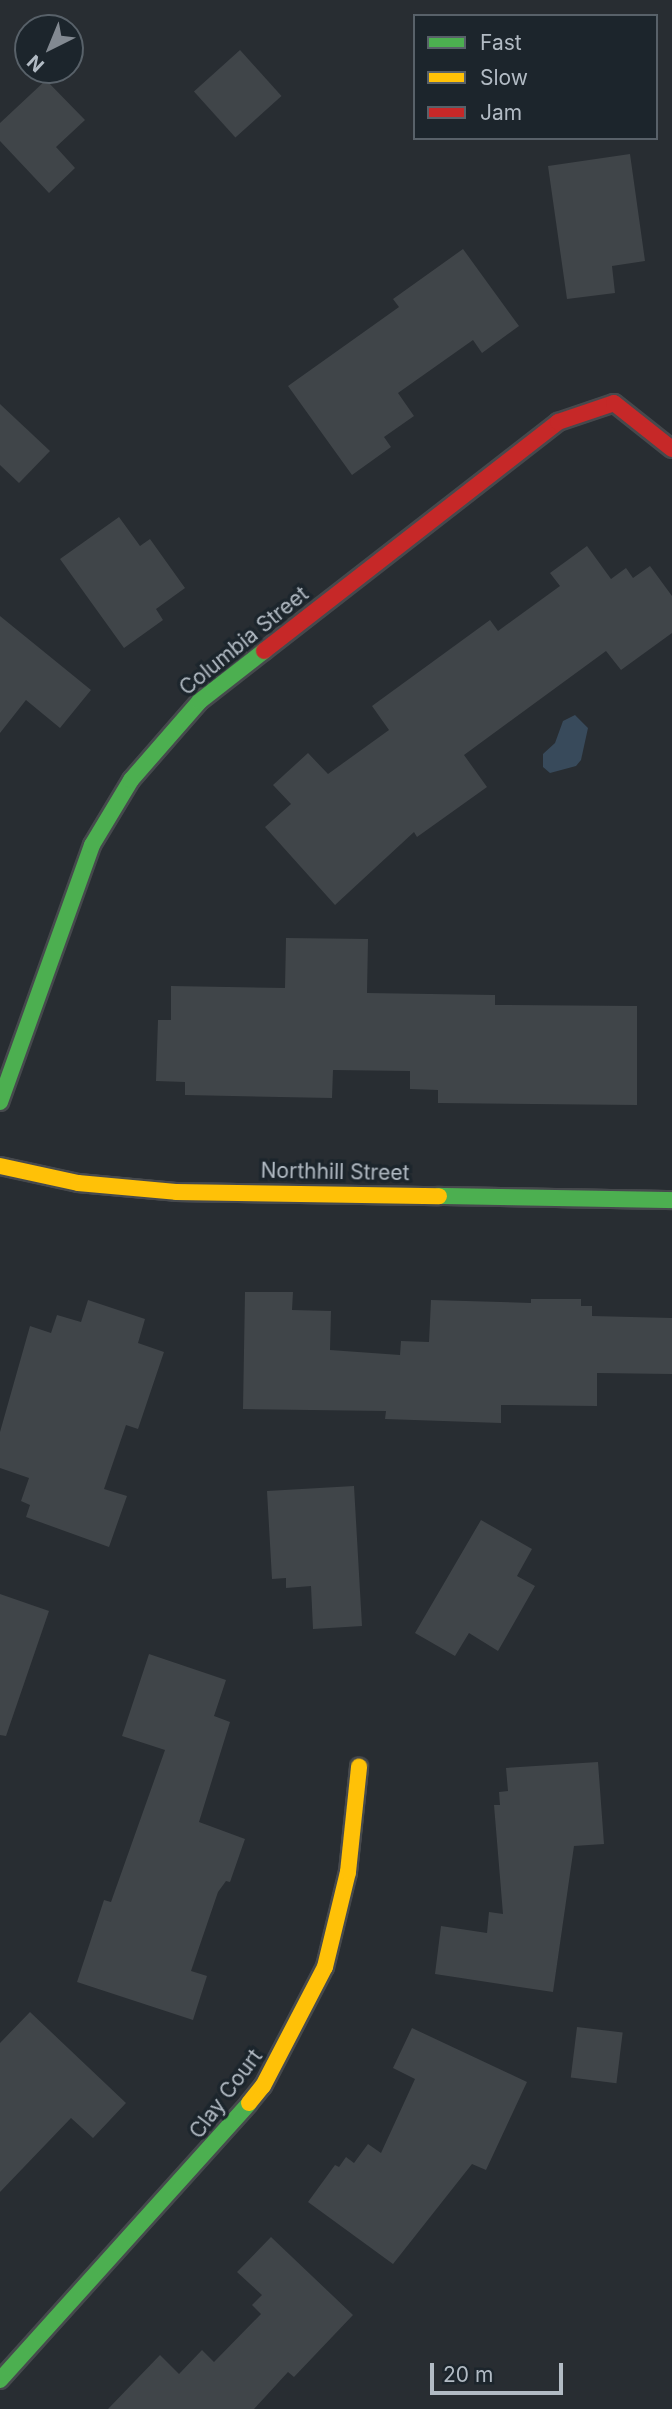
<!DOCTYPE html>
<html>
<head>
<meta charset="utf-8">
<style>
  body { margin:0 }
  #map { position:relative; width:672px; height:2409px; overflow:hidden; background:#282d32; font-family:Inter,sans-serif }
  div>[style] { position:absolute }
  .water>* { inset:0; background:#384a5b }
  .building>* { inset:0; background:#404549; transform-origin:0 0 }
  .roads { filter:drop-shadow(2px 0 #46494d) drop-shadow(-2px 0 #46494d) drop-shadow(0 2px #46494d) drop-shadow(0 -2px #46494d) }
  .fast>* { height:16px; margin:-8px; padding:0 8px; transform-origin:8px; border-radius:8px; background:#4caf50 }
  .slow>* { height:16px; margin:-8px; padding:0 8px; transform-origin:8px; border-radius:8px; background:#ffc107 }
  .jam>* { height:16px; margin:-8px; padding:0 8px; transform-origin:8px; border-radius:8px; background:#c62828 }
  span { translate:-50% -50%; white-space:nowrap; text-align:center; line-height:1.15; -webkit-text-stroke:7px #1c252c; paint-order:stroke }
  .street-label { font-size:21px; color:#b2bbc4 }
  .legend { position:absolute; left:413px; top:14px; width:245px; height:126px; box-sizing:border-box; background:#1c252c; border:2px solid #586169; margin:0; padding:9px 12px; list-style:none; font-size:21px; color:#b2bbc4 }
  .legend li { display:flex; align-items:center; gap:14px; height:35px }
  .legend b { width:35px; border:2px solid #586169 }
  .north { position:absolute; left:14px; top:14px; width:70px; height:70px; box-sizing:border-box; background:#1c252c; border:2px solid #586169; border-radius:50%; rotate:223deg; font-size:19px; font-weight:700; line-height:28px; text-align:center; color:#b2bbc4 }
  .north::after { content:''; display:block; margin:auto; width:24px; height:32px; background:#828991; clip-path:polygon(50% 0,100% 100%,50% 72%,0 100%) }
  .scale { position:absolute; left:430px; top:2363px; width:133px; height:32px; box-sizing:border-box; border:4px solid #b2bbc4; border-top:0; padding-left:9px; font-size:21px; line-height:24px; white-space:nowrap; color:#b2bbc4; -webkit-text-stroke:5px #1c252c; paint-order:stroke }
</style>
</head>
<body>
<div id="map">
  <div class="water">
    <i style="clip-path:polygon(575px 715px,588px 728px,581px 760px,576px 766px,550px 773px,543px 767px,543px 754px,555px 743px,563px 721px)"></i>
  </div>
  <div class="building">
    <i style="left:240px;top:50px;width:62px;height:62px;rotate:48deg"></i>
    <i style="clip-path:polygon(46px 80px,85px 120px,56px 147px,75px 168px,49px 193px,0 141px,0 123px)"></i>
    <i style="clip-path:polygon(630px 154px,645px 261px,612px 266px,615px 293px,567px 299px,548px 166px)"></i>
    <i style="clip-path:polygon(463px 249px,519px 326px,482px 353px,473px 340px,398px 393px,414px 416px,384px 437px,391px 447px,352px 475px,288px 386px,399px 307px,393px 299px)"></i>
    <i style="clip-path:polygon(0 404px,50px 451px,19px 483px,0 465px)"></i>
    <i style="clip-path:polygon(119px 517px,140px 546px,150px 539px,185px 588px,156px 609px,163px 620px,124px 648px,60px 559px)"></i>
    <i style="clip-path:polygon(587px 546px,611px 579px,626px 568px,633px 578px,650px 566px,672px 596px,672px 633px,621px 670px,606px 651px,464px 755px,487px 787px,417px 837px,414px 832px,335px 905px,265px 827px,291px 804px,273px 785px,308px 753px,328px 774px,389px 730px,372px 706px,490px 620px,498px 631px,560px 586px,550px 573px)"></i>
    <i style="clip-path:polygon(0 616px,91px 690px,60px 728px,26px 700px,0 733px)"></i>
    <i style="clip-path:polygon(286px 938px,368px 939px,367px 993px,495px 995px,495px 1005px,637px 1006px,637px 1105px,438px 1103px,438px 1090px,410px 1089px,410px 1071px,333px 1070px,332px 1098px,185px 1095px,185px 1082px,156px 1081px,158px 1020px,171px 1020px,171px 986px,285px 988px)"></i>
    <i style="clip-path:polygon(245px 1292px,293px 1292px,292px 1310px,331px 1311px,330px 1350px,400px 1355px,401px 1341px,429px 1342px,431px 1300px,531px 1303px,531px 1299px,581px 1299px,581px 1306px,592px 1306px,592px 1316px,672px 1318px,672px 1374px,597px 1373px,597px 1406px,501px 1405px,501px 1423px,385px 1419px,386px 1411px,243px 1409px)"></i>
    <i style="clip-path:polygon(88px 1300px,145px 1319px,138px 1343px,164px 1352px,138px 1429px,126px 1425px,104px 1489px,127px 1496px,109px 1547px,26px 1517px,30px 1505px,21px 1501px,29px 1478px,0 1468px,0 1432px,30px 1326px,51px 1333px,57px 1315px,81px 1322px)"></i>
    <i style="clip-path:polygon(354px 1486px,362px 1626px,313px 1629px,311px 1586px,286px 1588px,286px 1578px,272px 1579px,267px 1491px)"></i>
    <i style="clip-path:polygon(481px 1520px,532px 1549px,517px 1576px,535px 1586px,498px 1651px,469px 1633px,455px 1656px,415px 1633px)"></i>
    <i style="clip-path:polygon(0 1594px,49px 1611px,6px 1736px,0 1735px)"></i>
    <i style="clip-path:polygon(149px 1654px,226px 1680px,214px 1716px,230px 1722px,199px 1822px,245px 1839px,230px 1882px,226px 1881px,218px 1892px,191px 1971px,207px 1976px,193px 2020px,77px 1982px,104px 1900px,111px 1902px,165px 1750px,122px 1736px)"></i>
    <i style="clip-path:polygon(598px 1762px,604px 1844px,574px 1846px,553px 1992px,435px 1974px,441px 1926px,487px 1933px,489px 1912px,503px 1914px,494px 1805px,500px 1805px,499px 1792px,508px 1791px,506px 1768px)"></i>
    <i style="clip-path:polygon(30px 2012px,126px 2103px,93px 2138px,71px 2118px,0 2192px,0 2043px)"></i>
    <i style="left:577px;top:2027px;width:46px;height:51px;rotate:7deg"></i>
    <i style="clip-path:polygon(412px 2028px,527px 2082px,486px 2170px,472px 2164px,393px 2264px,308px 2202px,335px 2165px,339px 2167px,346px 2157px,354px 2163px,368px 2144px,381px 2153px,415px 2079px,393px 2068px)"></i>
    <i style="clip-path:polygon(271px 2237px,353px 2315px,294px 2377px,288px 2372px,254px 2409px,108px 2409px,160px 2355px,179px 2374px,202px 2350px,214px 2362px,261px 2314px,252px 2305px,262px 2295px,237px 2272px)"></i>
  </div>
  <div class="roads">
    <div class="fast">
      <i style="left:0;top:1102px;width:273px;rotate:-70.3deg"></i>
      <i style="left:92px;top:845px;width:76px;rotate:-59deg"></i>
      <i style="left:131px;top:780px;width:105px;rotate:-48.9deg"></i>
      <i style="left:200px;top:701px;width:81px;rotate:-38deg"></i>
      <i style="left:439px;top:1196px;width:233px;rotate:1deg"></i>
      <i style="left:0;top:2380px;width:372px;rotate:-48deg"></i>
    </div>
    <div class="slow">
      <i style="left:0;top:1166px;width:80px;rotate:12.3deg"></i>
      <i style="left:78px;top:1183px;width:98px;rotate:5.2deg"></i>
      <i style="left:176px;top:1192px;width:263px;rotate:0.9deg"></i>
      <i style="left:249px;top:2103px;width:22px;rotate:-51deg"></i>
      <i style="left:263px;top:2086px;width:134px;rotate:-62.5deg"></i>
      <i style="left:325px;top:1967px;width:98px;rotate:-76.4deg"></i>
      <i style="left:348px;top:1872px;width:106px;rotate:-84deg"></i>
    </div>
    <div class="jam">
      <i style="left:264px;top:651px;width:373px;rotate:-37.9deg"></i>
      <i style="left:558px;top:422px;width:59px;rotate:-18.7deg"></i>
      <i style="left:614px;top:403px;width:74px;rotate:38.4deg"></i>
    </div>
  </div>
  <div class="street-label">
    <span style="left:244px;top:641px;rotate:-39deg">Columbia Street</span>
    <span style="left:335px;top:1172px;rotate:1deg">Northhill Street</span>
    <span style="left:226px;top:2094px;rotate:-53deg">Clay Court</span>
  </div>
  <ul class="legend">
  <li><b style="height:9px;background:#4caf50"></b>Fast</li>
  <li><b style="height:9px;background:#ffc107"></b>Slow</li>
  <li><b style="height:9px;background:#c62828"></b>Jam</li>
  </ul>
  <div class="north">N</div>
  <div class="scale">20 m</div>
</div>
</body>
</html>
